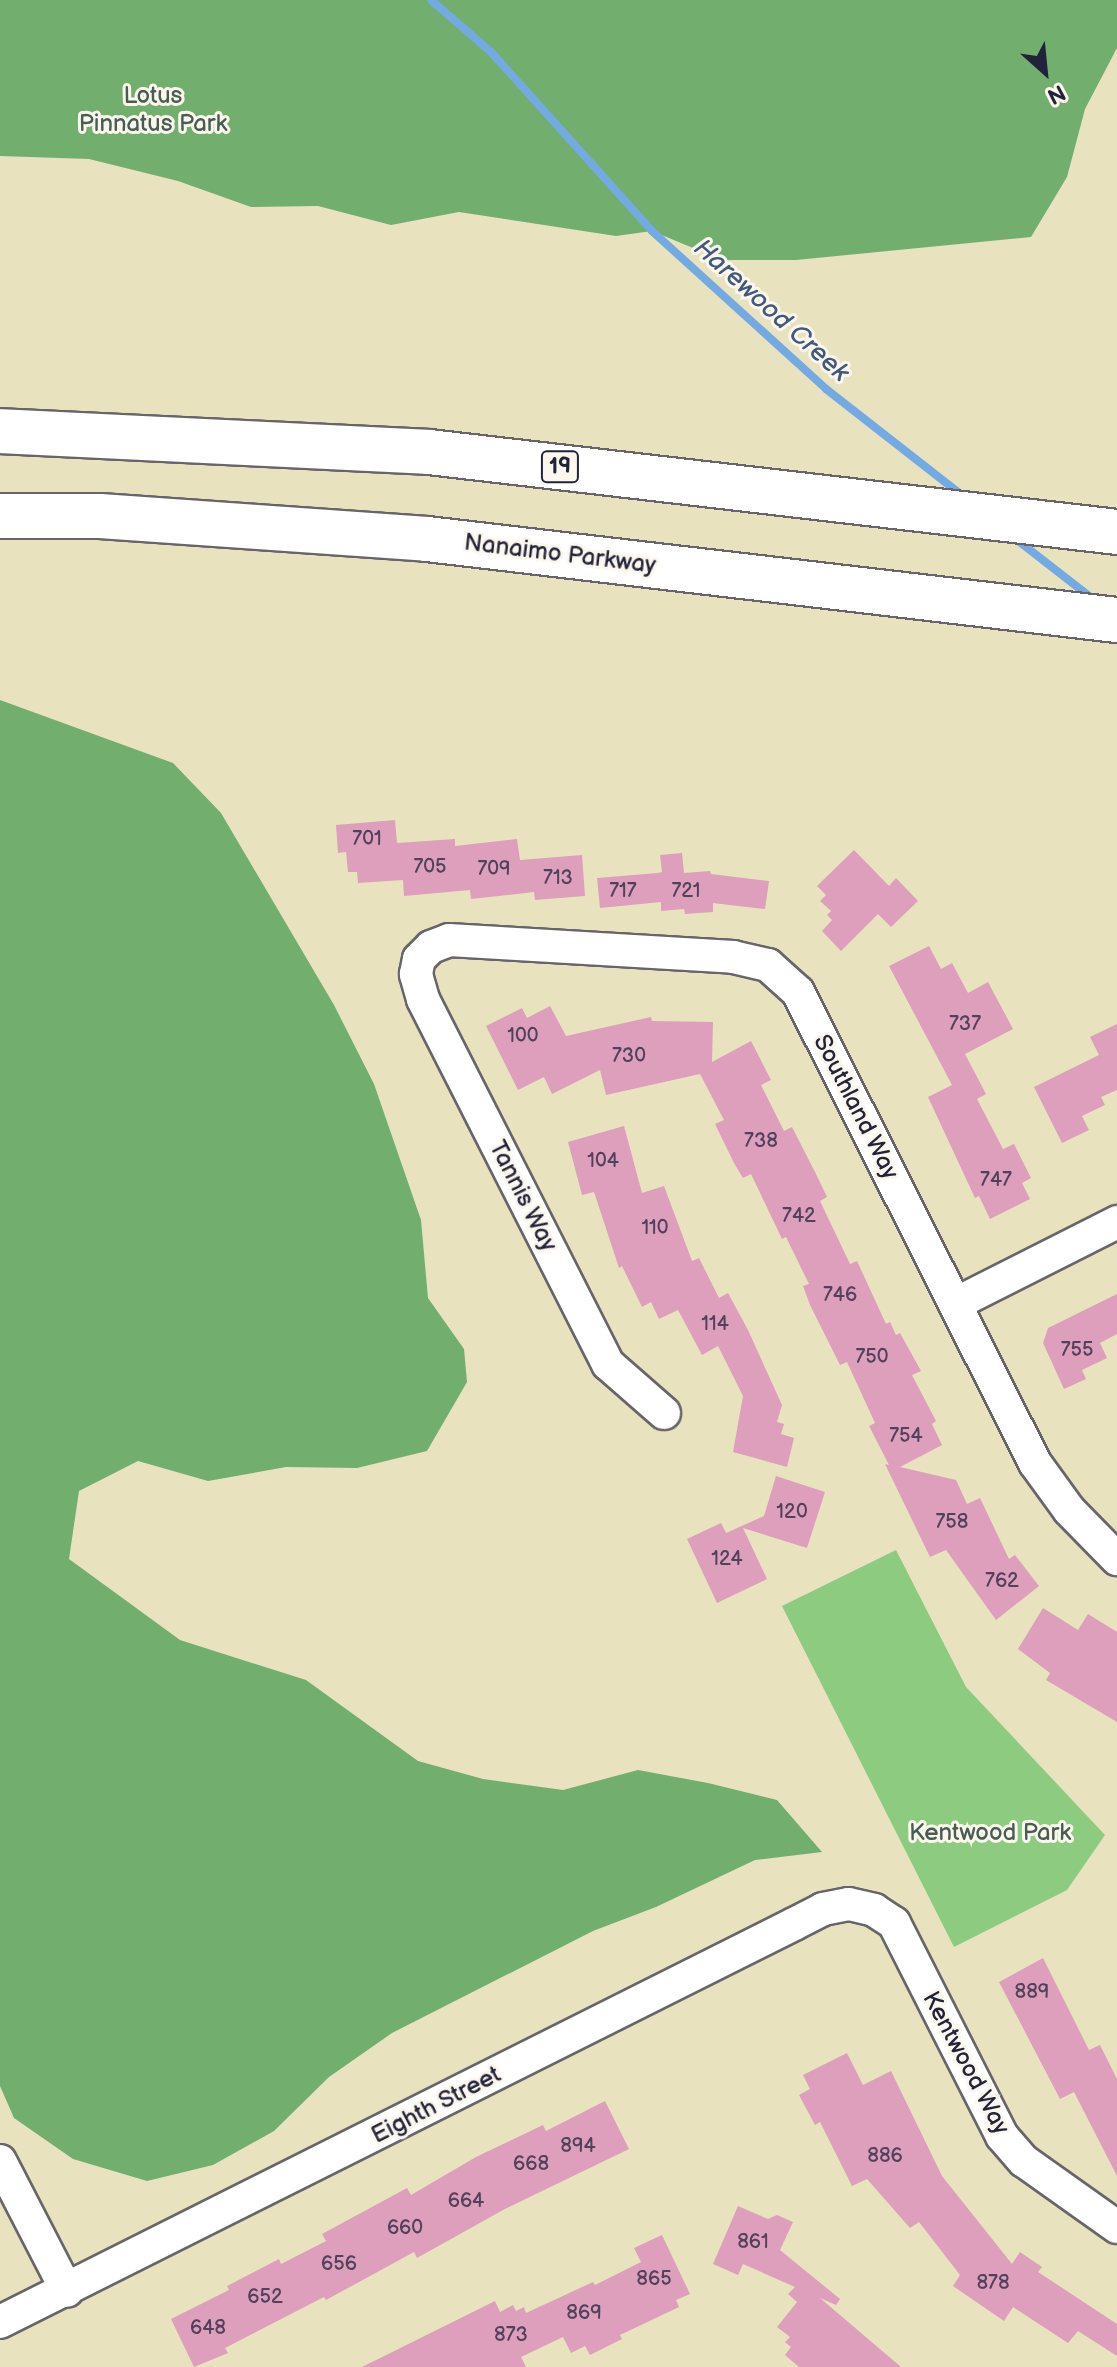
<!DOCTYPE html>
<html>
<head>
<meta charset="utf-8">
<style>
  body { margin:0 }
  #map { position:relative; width:1117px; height:2367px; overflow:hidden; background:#e8e2bf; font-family:"Balsamiq Sans",sans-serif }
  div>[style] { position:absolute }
  .green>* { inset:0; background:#8dcb81 }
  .forest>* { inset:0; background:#72af6f }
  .stream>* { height:8px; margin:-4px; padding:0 4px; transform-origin:4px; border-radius:4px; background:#73aae2 }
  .building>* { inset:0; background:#dd9fbc }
  .roads { filter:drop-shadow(2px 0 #676569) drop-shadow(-2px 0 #676569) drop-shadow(0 2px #676569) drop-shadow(0 -2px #676569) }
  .minor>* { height:32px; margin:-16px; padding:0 16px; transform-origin:16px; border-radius:16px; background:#fff }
  .highway>* { height:44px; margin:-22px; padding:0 22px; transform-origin:22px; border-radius:22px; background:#fff }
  span { translate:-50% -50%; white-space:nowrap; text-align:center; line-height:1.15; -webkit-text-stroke:6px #fbf7ec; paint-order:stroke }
  .number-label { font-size:20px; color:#51415b }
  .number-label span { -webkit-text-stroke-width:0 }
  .shield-label span { padding:2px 6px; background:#fbf7ec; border:2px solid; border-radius:6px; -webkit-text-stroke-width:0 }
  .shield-label { font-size:22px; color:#22223b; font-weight:700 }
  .park-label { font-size:24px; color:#475d54 }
  .street-label { font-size:24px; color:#22223b }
  .water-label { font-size:26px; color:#42587e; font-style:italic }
  .north { position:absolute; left:1005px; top:32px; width:80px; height:80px; -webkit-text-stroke:6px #fbf7ec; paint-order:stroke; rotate:153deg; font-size:22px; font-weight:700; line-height:32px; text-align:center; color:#22223b }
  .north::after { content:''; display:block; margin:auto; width:28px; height:36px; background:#22223b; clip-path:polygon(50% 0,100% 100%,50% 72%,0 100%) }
</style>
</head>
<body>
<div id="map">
  <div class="green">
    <i style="clip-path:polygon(896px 1550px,966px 1687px,1105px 1835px,1067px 1890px,954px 1947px,782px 1606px)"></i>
  </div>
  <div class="forest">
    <i style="clip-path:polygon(0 0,1117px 0,1117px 48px,1085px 109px,1067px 177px,1031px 237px,796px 260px,722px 260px,652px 231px,616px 236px,459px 212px,391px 225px,318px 206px,251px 207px,178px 181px,89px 159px,0 156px)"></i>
    <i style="clip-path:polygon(0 700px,173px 763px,221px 813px,334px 1005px,374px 1084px,421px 1220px,428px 1298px,464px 1349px,467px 1382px,427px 1451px,357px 1468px,286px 1467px,208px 1481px,138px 1461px,79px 1491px,69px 1559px,180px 1640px,306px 1680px,418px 1761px,483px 1779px,563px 1790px,638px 1770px,708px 1783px,777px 1800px,822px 1852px,755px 1860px,656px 1907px,593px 1931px,392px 2033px,329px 2077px,274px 2131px,213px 2165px,147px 2181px,73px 2159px,14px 2118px,0 2086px)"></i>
  </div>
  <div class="stream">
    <i style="left:431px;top:0;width:79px;rotate:40.9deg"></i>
    <i style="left:491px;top:52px;width:241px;rotate:48deg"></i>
    <i style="left:652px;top:231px;width:235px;rotate:42.2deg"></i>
    <i style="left:826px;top:389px;width:175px;rotate:38deg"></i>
    <i style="left:1012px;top:536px;width:103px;rotate:37.9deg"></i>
  </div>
  <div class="building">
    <i style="clip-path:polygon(395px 820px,397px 843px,455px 839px,455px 846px,517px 839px,520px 860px,582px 855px,585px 896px,535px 900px,534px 892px,471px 899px,470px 890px,404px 896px,403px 880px,358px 883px,357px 872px,348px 872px,346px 852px,338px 853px,336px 825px)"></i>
    <i style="clip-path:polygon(854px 850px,889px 886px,896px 878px,918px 901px,891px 927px,878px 914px,841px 951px,822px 931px,832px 920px,827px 915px,831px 911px,820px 901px,826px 895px,817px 886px)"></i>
    <i style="clip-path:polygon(682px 853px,684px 873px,710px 871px,711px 874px,769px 881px,765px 909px,713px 903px,713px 912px,685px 914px,684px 909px,661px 911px,661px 902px,600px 908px,597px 878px,658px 873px,662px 872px,660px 855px)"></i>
    <i style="clip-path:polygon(929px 946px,941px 969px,952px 963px,968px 993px,988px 982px,1013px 1029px,965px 1054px,986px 1094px,977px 1099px,1003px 1149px,1014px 1144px,1031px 1178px,1022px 1183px,1030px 1199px,990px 1219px,979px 1196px,975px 1198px,928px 1097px,952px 1085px,889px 966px)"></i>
    <i style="clip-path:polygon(550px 1006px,566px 1036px,651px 1017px,652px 1021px,713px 1022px,712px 1062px,751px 1041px,771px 1080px,761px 1085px,784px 1131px,792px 1127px,816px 1174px,827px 1197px,820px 1201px,850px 1264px,857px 1261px,886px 1324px,890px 1322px,896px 1335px,900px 1333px,921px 1371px,912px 1375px,936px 1421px,932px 1424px,942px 1445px,900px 1467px,956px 1480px,967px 1504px,980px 1498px,1009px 1559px,1015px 1555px,1039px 1586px,996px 1620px,946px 1550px,930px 1557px,885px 1464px,889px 1465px,869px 1426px,875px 1423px,847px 1362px,840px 1365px,810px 1305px,803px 1286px,809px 1284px,786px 1237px,782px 1239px,751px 1174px,743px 1178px,734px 1163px,715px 1124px,724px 1120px,700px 1074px,606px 1095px,600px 1070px,552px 1094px,544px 1077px,518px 1090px,486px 1026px,522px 1008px,527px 1018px)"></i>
    <i style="clip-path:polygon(1117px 1024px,1117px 1090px,1101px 1097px,1105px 1105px,1082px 1116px,1089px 1130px,1062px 1143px,1034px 1087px,1099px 1055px,1090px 1037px)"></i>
    <i style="clip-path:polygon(624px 1126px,642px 1193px,664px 1186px,692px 1261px,699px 1258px,719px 1298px,728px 1293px,748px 1330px,782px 1405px,777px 1422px,784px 1424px,781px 1434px,794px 1438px,787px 1467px,733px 1452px,743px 1396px,718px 1346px,702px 1355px,678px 1310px,659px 1319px,651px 1302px,642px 1307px,622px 1266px,619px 1268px,594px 1192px,582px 1195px,568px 1142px)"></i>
    <i style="clip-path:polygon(1117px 1294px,1117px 1334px,1100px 1343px,1107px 1358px,1082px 1370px,1086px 1379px,1064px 1389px,1043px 1343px,1048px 1328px)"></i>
    <i style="clip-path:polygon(776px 1476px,825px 1492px,807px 1548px,743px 1528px,767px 1579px,717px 1603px,687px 1539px,721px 1523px,726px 1533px,764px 1516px)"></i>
    <i style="clip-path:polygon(1043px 1608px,1078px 1630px,1088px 1614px,1117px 1632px,1117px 1722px,1046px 1680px,1050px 1673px,1018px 1649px)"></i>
    <i style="clip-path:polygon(1043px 1958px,1089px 2050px,1100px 2045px,1117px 2079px,1117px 2176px,1074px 2092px,1060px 2099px,999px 1982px)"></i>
    <i style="clip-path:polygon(847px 2053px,863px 2085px,891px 2071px,942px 2176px,1012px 2264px,1020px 2252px,1042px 2267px,1038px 2272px,1117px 2324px,1117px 2356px,1078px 2331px,1068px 2343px,1013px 2307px,1004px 2321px,953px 2286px,960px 2275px,919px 2222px,910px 2228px,867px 2179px,852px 2186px,820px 2122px,815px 2125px,799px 2095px,810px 2089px,803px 2075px)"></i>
    <i style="clip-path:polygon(605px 2101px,629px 2149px,503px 2210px,417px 2258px,414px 2252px,326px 2300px,324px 2297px,225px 2348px,228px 2353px,194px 2367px,171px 2319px,229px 2290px,227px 2286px,279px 2259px,281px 2264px,326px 2241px,322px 2234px,407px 2188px,411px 2195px,476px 2157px,543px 2125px,546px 2131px)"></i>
    <i style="clip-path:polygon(738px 2206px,768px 2219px,777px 2215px,793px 2222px,780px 2250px,840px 2299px,836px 2305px,820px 2298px,901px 2367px,799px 2367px,785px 2355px,791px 2347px,785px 2342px,790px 2337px,777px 2327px,797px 2302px,788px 2294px,795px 2287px,743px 2264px,738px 2275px,713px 2264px)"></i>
    <i style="clip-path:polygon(662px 2235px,690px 2294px,676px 2300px,679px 2307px,620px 2335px,622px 2339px,590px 2355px,585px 2346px,571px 2353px,563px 2337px,521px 2357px,526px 2367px,362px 2367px,495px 2301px,500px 2312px,513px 2305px,516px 2311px,524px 2307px,526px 2313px,593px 2282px,595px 2285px,641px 2262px,634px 2248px)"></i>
  </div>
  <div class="roads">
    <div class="minor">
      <i style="left:955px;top:1304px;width:182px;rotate:-26.8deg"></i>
      <i style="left:664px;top:1413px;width:74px;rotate:-138.8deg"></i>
      <i style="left:608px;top:1364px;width:409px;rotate:-116.9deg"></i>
      <i style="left:423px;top:999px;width:26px;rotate:-106deg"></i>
      <i style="left:416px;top:974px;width:15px;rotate:-79deg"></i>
      <i style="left:419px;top:959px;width:17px;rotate:-45deg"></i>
      <i style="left:431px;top:947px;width:19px;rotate:-21deg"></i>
      <i style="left:449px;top:940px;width:285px;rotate:3.4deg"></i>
      <i style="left:733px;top:957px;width:36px;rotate:13deg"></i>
      <i style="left:768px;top:965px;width:40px;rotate:42deg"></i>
      <i style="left:798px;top:992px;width:527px;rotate:63.29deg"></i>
      <i style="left:1035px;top:1463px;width:58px;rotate:54.1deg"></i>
      <i style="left:1069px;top:1510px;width:69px;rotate:45.6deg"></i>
      <i style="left:0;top:2161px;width:146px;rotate:62.7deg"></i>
      <i style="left:0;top:2322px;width:888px;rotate:-26.62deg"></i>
      <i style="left:794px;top:1924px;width:33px;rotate:-27deg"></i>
      <i style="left:823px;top:1909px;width:26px;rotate:-11deg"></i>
      <i style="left:849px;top:1904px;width:26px;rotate:13deg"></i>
      <i style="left:874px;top:1910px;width:24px;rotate:33deg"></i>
      <i style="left:894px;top:1923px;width:239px;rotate:63.1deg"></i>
      <i style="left:1002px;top:2136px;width:33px;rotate:49deg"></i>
      <i style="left:1024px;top:2161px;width:114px;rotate:35.4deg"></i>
    </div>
    <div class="highway">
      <i style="left:0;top:431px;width:430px;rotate:2.8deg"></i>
      <i style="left:429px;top:452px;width:693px;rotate:6.63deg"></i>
      <i style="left:0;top:516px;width:100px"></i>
      <i style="left:100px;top:516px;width:328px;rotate:4deg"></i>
      <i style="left:427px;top:539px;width:695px;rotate:6.7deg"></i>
    </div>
  </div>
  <div class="number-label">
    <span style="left:367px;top:839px">701</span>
    <span style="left:430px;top:867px">705</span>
    <span style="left:494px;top:869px">709</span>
    <span style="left:558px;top:878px">713</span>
    <span style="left:623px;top:891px">717</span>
    <span style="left:686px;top:891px">721</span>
    <span style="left:965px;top:1024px">737</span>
    <span style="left:523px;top:1036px">100</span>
    <span style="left:629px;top:1056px">730</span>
    <span style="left:761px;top:1141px">738</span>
    <span style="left:603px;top:1161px">104</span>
    <span style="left:996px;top:1180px">747</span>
    <span style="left:799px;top:1216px">742</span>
    <span style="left:655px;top:1228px">110</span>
    <span style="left:840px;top:1295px">746</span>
    <span style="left:715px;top:1324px">114</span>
    <span style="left:1077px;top:1350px">755</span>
    <span style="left:872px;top:1357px">750</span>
    <span style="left:906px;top:1436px">754</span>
    <span style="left:792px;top:1512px">120</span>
    <span style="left:952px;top:1522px">758</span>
    <span style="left:727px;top:1559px">124</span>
    <span style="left:1002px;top:1581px">762</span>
    <span style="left:1032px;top:1992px">889</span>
    <span style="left:578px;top:2146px">894</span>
    <span style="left:885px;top:2156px">886</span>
    <span style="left:531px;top:2164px">668</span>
    <span style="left:466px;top:2201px">664</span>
    <span style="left:405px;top:2228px">660</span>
    <span style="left:753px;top:2242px">861</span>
    <span style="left:339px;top:2264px">656</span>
    <span style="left:654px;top:2279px">865</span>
    <span style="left:993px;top:2283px">878</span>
    <span style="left:265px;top:2297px">652</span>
    <span style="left:584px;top:2313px">869</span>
    <span style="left:208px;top:2328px">648</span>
    <span style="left:511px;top:2335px">873</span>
  </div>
  <div class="shield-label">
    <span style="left:560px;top:467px">19</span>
  </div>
  <div class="park-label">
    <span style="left:153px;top:110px">Lotus<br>Pinnatus Park</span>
    <span style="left:990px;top:1833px">Kentwood Park</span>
  </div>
  <div class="street-label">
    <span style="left:560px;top:554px;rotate:7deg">Nanaimo Parkway</span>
    <span style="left:856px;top:1107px;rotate:63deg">Southland Way</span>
    <span style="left:523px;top:1196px;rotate:63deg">Tannis Way</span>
    <span style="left:966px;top:2063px;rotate:62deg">Kentwood Way</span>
    <span style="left:436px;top:2105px;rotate:-27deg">Eighth Street</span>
  </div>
  <div class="water-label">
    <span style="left:771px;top:311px;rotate:42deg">Harewood Creek</span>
  </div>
  <div class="north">N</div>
</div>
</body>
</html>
